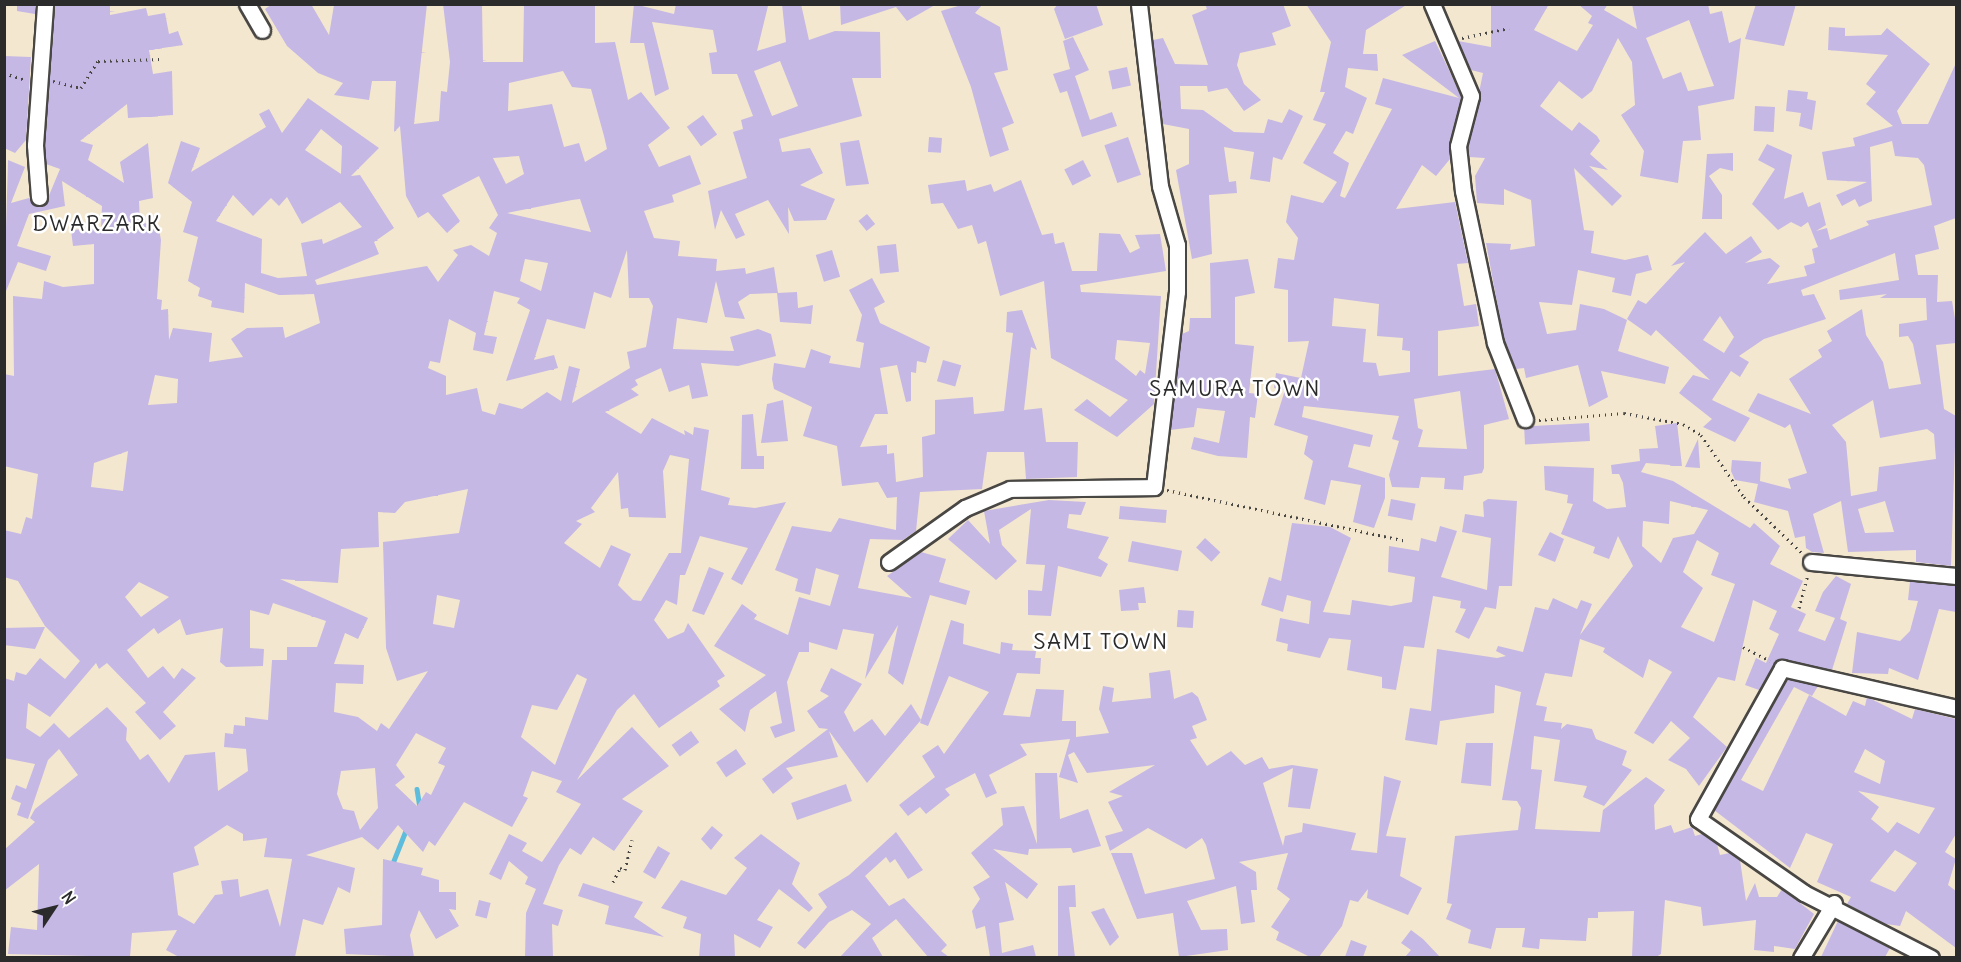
<!DOCTYPE html>
<html>
<head>
<meta charset="utf-8">
<style>
  body { margin:0 }
  #map { position:relative; width:1961px; height:962px; overflow:hidden; background:#f4e7cf; font-family:Delius,sans-serif }
  div>[style] { position:absolute }
  .stream>* { height:4.5px; margin:-2.25px; padding:0 2.25px; transform-origin:2.25px; border-radius:2.25px; background:#5ebcdc }
  .building>* { inset:0; background:#c5b8e4; transform-origin:0 0 }
  .path>* { height:3px; margin-top:-1.5px; transform-origin:0; background:repeating-linear-gradient(90deg,#494744 0 1.5px,transparent 0 6px) }
  .roads { filter:drop-shadow(2px 0 #494744) drop-shadow(-2px 0 #494744) drop-shadow(0 2px #494744) drop-shadow(0 -2px #494744) }
  .street>* { height:15px; margin:-7.5px; padding:0 7.5px; transform-origin:7.5px; border-radius:7.5px; background:#fff }
  span { translate:-50% -50%; white-space:nowrap; text-align:center; line-height:1.15; -webkit-text-stroke:5px #fff; paint-order:stroke }
  .neighbourhood-label { font-size:22px; color:#2b2b2b; letter-spacing:1.5px }
  .frame { position:absolute; inset:0; border:6px solid #2b2b2b; pointer-events:none }
  .north { position:absolute; left:24px; top:878px; width:60px; height:60px; -webkit-text-stroke:4px #fff; paint-order:stroke; rotate:55deg; font-size:16px; font-weight:700; line-height:24px; text-align:center; color:#2b2b2b }
  .north::after { content:''; display:block; margin:auto; width:21px; height:27px; background:#2b2b2b; clip-path:polygon(50% 0,100% 100%,50% 72%,0 100%) }
</style>
</head>
<body>
<div id="map">
  <div class="stream">
    <i style="left:417px;top:789px;width:19px;rotate:81deg"></i>
    <i style="left:391px;top:867px;width:43px;rotate:-68.2deg"></i>
  </div>
  <div class="building">
    <i style="clip-path:polygon(17px 4px,35px 4px,35px 14px,17px 11px)"></i>
    <i style="clip-path:polygon(evenodd,55px 4px,110px 4px,110px 15px,146px 8px,148px 16px,165px 13px,169px 34px,178px 31px,183px 45px,149px 50px,153px 74px,172px 71px,173px 115px,128px 118px,127px 104px,80px 141px,93px 145px,88px 160px,124px 183px,120px 162px,148px 143px,153px 198px,139px 201px,140px 223px,158px 224px,161px 240px,157px 299px,162px 300px,161px 310px,168px 309px,169px 340px,173px 328px,212px 333px,209px 362px,243px 357px,231px 339px,247px 328px,283px 327px,285px 338px,320px 323px,314px 294px,279px 295px,245px 283px,244px 313px,211px 307px,212px 301px,198px 296px,200px 288px,188px 281px,198px 237px,183px 232px,192px 202px,168px 183px,181px 141px,200px 148px,191px 172px,266px 127px,259px 114px,269px 109px,282px 133px,308px 98px,379px 148px,351px 176px,360px 175px,394px 228px,374px 242px,379px 254px,315px 280px,317px 285px,427px 266px,438px 282px,458px 255px,453px 250px,471px 245px,489px 256px,497px 233px,489px 228px,498px 215px,479px 176px,442px 195px,460px 221px,447px 233px,428px 212px,418px 218px,406px 196px,400px 126px,394px 132px,396px 81px,372px 81px,369px 100px,334px 95px,343px 83px,318px 73px,287px 46px,265px 9px,272px 4px,311px 4px,329px 35px,334px 5px,427px 4px,414px 124px,439px 121px,441px 91px,447px 92px,450px 62px,443px 4px,482px 4px,483px 62px,523px 62px,524px 4px,595px 4px,595px 43px,615px 42px,628px 100px,641px 92px,670px 128px,648px 145px,659px 167px,690px 155px,701px 184px,672px 195px,674px 202px,644px 211px,654px 238px,680px 241px,678px 256px,717px 259px,716px 271px,745px 268px,746px 274px,774px 267px,778px 293px,750px 294px,738px 302px,745px 319px,725px 317px,716px 281px,707px 323px,677px 318px,673px 349px,734px 351px,730px 337px,758px 329px,771px 334px,776px 356px,738px 366px,701px 363px,708px 396px,692px 399px,689px 385px,669px 392px,661px 368px,635px 380px,638px 385px,631px 389px,639px 395px,605px 412px,641px 434px,652px 418px,685px 435px,684px 430px,693px 435px,694px 427px,709px 430px,701px 490px,730px 498px,728px 505px,755px 508px,786px 502px,742px 585px,731px 579px,748px 548px,700px 536px,685px 575px,680px 575px,677px 605px,666px 600px,654px 620px,668px 639px,684px 632px,688px 623px,725px 676px,717px 681px,720px 686px,659px 728px,634px 694px,617px 710px,577px 780px,632px 727px,669px 766px,622px 799px,643px 811px,614px 851px,593px 837px,581px 855px,570px 848px,559px 865px,543px 904px,563px 910px,558px 926px,552px 924px,553px 957px,525px 957px,526px 913px,536px 889px,525px 884px,528px 877px,509px 861px,501px 880px,489px 874px,509px 834px,527px 843px,522px 851px,542px 862px,581px 804px,556px 792px,562px 781px,532px 771px,523px 796px,528px 798px,512px 827px,464px 802px,435px 846px,429px 841px,423px 852px,398px 825px,378px 850px,362px 837px,306px 855px,355px 868px,350px 893px,338px 887px,323px 925px,303px 919px,295px 957px,179px 957px,166px 950px,177px 930px,132px 933px,130px 957px,8px 954px,11px 927px,37px 930px,39px 864px,4px 891px,4px 850px,35px 822px,30px 818px,35px 809px,78px 775px,59px 749px,48px 760px,28px 819px,17px 815px,21px 803px,11px 799px,16px 785px,26px 789px,35px 764px,4px 758px,4px 678px,14px 681px,16px 672px,26px 675px,40px 658px,65px 679px,80px 661px,45px 626px,18px 581px,4px 577px,4px 530px,21px 534px,26px 517px,32px 519px,38px 474px,4px 466px,4px 374px,14px 376px,13px 296px,42px 299px,44px 281px,63px 287px,94px 284px,94px 244px,73px 246px,71px 230px,101px 228px,102px 206px,62px 181px,65px 206px,29px 214px,17px 246px,51px 256px,46px 271px,18px 262px,4px 296px,8px 160px,25px 167px,11px 203px,29px 198px,35px 206px,45px 205px,60px 169px,46px 164px,45px 146px,55px 4px,563px 71px,572px 87px,591px 89px,604px 136px,607px 149px,585px 162px,579px 143px,564px 147px,552px 104px,508px 111px,509px 83px,563px 71px,55px 4px,321px 129px,342px 146px,341px 174px,305px 150px,321px 129px,55px 4px,519px 156px,524px 174px,506px 184px,493px 158px,519px 156px,55px 4px,233px 195px,253px 216px,271px 198px,279px 206px,287px 197px,302px 224px,340px 202px,362px 227px,323px 244px,322px 239px,301px 243px,307px 276px,278px 278px,261px 273px,262px 239px,216px 221px,233px 195px,55px 4px,580px 199px,591px 232px,507px 213px,572px 200px,580px 199px,55px 4px,627px 250px,629px 298px,649px 298px,653px 306px,646px 347px,627px 352px,630px 368px,572px 403px,580px 369px,569px 366px,561px 401px,547px 392px,522px 409px,499px 403px,495px 415px,482px 411px,477px 388px,446px 395px,446px 376px,428px 368px,430px 361px,440px 363px,449px 319px,476px 333px,473px 350px,493px 354px,497px 337px,484px 335px,494px 291px,520px 298px,517px 303px,530px 310px,506px 381px,558px 368px,554px 355px,534px 360px,547px 319px,585px 329px,594px 292px,611px 298px,627px 250px,55px 4px,525px 259px,548px 263px,541px 291px,520px 281px,525px 259px,55px 4px,155px 375px,178px 379px,177px 403px,148px 405px,155px 375px,55px 4px,128px 451px,123px 491px,91px 487px,94px 463px,128px 451px,55px 4px,670px 455px,689px 459px,681px 553px,669px 553px,641px 601px,633px 600px,618px 585px,631px 554px,611px 545px,600px 568px,564px 543px,582px 524px,576px 521px,595px 512px,591px 508px,618px 472px,621px 509px,628px 508px,629px 517px,666px 518px,663px 471px,670px 455px,55px 4px,468px 489px,459px 533px,383px 542px,386px 648px,397px 681px,428px 671px,389px 729px,381px 723px,377px 731px,358px 717px,334px 712px,336px 683px,363px 684px,364px 665px,334px 664px,345px 633px,358px 639px,368px 618px,280px 579px,338px 583px,341px 549px,379px 547px,378px 512px,395px 513px,405px 502px,468px 489px,55px 4px,139px 582px,169px 597px,141px 617px,125px 597px,139px 582px,55px 4px,437px 595px,460px 600px,454px 628px,433px 624px,437px 595px,55px 4px,273px 603px,326px 621px,317px 647px,287px 647px,287px 660px,272px 660px,268px 720px,245px 717px,245px 726px,234px 725px,233px 734px,225px 733px,224px 747px,246px 749px,248px 771px,218px 791px,215px 752px,185px 755px,169px 783px,148px 754px,140px 760px,126px 740px,127px 728px,107px 707px,69px 738px,54px 723px,40px 737px,26px 728px,28px 703px,50px 717px,96px 663px,99px 669px,107px 663px,146px 703px,135px 712px,160px 740px,176px 726px,163px 712px,196px 678px,182px 668px,174px 679px,163px 666px,148px 678px,127px 650px,154px 628px,158px 634px,180px 619px,186px 635px,223px 628px,220px 662px,226px 667px,263px 666px,264px 649px,250px 648px,250px 610px,269px 615px,273px 603px,55px 4px,577px 674px,587px 679px,555px 765px,521px 737px,532px 705px,557px 710px,577px 674px,55px 4px,416px 733px,446px 748px,438px 763px,445px 766px,431px 795px,426px 792px,417px 806px,395px 785px,405px 777px,396px 765px,416px 733px,55px 4px,375px 768px,378px 808px,360px 830px,354px 811px,343px 809px,337px 794px,341px 771px,375px 768px,55px 4px,227px 825px,243px 834px,243px 841px,267px 838px,264px 857px,292px 859px,280px 927px,268px 889px,240px 897px,238px 879px,221px 881px,223px 894px,215px 895px,194px 924px,178px 915px,173px 873px,199px 865px,194px 847px,227px 825px)"></i>
    <i style="clip-path:polygon(evenodd,634px 4px,674px 14px,676px 4px,768px 6px,757px 51px,786px 42px,782px 4px,801px 4px,809px 40px,835px 31px,880px 32px,881px 78px,852px 78px,862px 116px,779px 139px,782px 152px,810px 148px,823px 173px,800px 185px,835px 199px,826px 220px,794px 221px,788px 207px,789px 234px,768px 200px,735px 214px,745px 235px,736px 239px,721px 210px,715px 230px,708px 191px,747px 178px,733px 132px,743px 129px,741px 120px,753px 116px,737px 74px,712px 74px,709px 53px,717px 52px,713px 30px,652px 22px,669px 89px,655px 96px,644px 43px,630px 43px,634px 4px,780px 61px,798px 106px,772px 116px,754px 71px,780px 61px)"></i>
    <i style="clip-path:polygon(840px 4px,935px 4px,935px 5px,907px 21px,896px 7px,841px 25px)"></i>
    <i style="clip-path:polygon(965px 4px,983px 4px,975px 13px,1000px 27px,1008px 70px,994px 73px,1014px 123px,1002px 128px,1009px 150px,990px 157px,971px 87px,941px 11px)"></i>
    <i style="clip-path:polygon(1058px 4px,1096px 4px,1103px 25px,1065px 39px,1054px 9px)"></i>
    <i style="clip-path:polygon(1205px 4px,1283px 4px,1291px 26px,1272px 33px,1276px 45px,1240px 53px,1237px 65px,1244px 84px,1261px 100px,1244px 111px,1227px 88px,1208px 92px,1207px 86px,1180px 86px,1181px 109px,1203px 110px,1234px 132px,1264px 133px,1268px 119px,1282px 123px,1289px 109px,1303px 116px,1282px 160px,1273px 157px,1270px 182px,1250px 179px,1254px 152px,1224px 147px,1229px 182px,1236px 181px,1237px 193px,1209px 195px,1212px 254px,1192px 259px,1176px 170px,1189px 164px,1189px 129px,1163px 124px,1153px 40px,1163px 38px,1175px 64px,1208px 65px,1192px 15px,1207px 9px)"></i>
    <i style="clip-path:polygon(evenodd,1306px 4px,1408px 4px,1366px 30px,1363px 54px,1377px 54px,1378px 71px,1348px 68px,1345px 87px,1367px 98px,1353px 134px,1346px 131px,1333px 153px,1349px 163px,1340px 196px,1345px 198px,1392px 109px,1375px 104px,1383px 78px,1459px 98px,1402px 55px,1435px 41px,1449px 70px,1461px 97px,1450px 159px,1436px 176px,1422px 165px,1396px 209px,1455px 202px,1468px 263px,1457px 264px,1464px 306px,1476px 304px,1479px 326px,1438px 331px,1438px 376px,1495px 369px,1509px 419px,1484px 425px,1484px 468px,1482px 473px,1464px 476px,1463px 490px,1444px 489px,1445px 478px,1421px 477px,1419px 488px,1392px 487px,1389px 475px,1399px 441px,1392px 439px,1399px 416px,1304px 406px,1302px 417px,1373px 435px,1370px 447px,1354px 444px,1348px 467px,1385px 478px,1385px 498px,1374px 528px,1353px 522px,1361px 485px,1331px 480px,1325px 505px,1304px 499px,1313px 461px,1304px 454px,1308px 436px,1274px 425px,1285px 390px,1274px 388px,1276px 373px,1301px 378px,1309px 341px,1288px 342px,1288px 290px,1274px 288px,1278px 258px,1294px 260px,1298px 238px,1286px 222px,1291px 195px,1323px 203px,1337px 182px,1303px 163px,1326px 124px,1313px 120px,1325px 92px,1320px 92px,1331px 42px,1306px 4px,1334px 298px,1379px 304px,1377px 336px,1403px 338px,1402px 350px,1410px 351px,1410px 372px,1379px 376px,1376px 363px,1363px 362px,1366px 329px,1332px 326px,1334px 298px,1306px 4px,1460px 391px,1467px 449px,1418px 447px,1423px 430px,1418px 428px,1414px 399px,1460px 391px)"></i>
    <i style="clip-path:polygon(evenodd,1491px 4px,1549px 4px,1534px 30px,1577px 51px,1593px 25px,1588px 23px,1592px 16px,1578px 4px,1608px 4px,1604px 10px,1637px 29px,1632px 4px,1708px 4px,1710px 14px,1722px 11px,1729px 43px,1741px 38px,1734px 99px,1698px 106px,1701px 140px,1683px 141px,1678px 183px,1640px 176px,1644px 151px,1621px 115px,1635px 105px,1632px 62px,1618px 38px,1592px 91px,1582px 99px,1559px 81px,1540px 106px,1572px 131px,1579px 122px,1597px 136px,1600px 141px,1590px 154px,1608px 170px,1589px 166px,1622px 196px,1612px 206px,1574px 168px,1584px 230px,1594px 231px,1591px 253px,1625px 260px,1648px 255px,1652px 270px,1636px 274px,1631px 296px,1612px 292px,1615px 278px,1578px 270px,1572px 305px,1539px 302px,1547px 334px,1576px 330px,1580px 304px,1604px 309px,1627px 320px,1618px 351px,1669px 367px,1665px 384px,1601px 371px,1608px 397px,1589px 407px,1578px 365px,1526px 378px,1524px 368px,1516px 369px,1504px 340px,1486px 243px,1511px 244px,1510px 250px,1535px 246px,1531px 200px,1504px 189px,1504px 205px,1477px 203px,1475px 176px,1485px 158px,1469px 157px,1468px 147px,1483px 73px,1471px 70px,1458px 41px,1491px 47px,1491px 4px,1689px 20px,1714px 86px,1688px 91px,1681px 72px,1663px 79px,1646px 38px,1689px 20px)"></i>
    <i style="clip-path:polygon(1756px 4px,1796px 4px,1784px 46px,1745px 39px)"></i>
    <i style="clip-path:polygon(evenodd,1829px 27px,1845px 28px,1845px 36px,1881px 35px,1887px 28px,1930px 64px,1897px 111px,1902px 124px,1928px 124px,1956px 63px,1956px 218px,1934px 226px,1939px 249px,1915px 255px,1918px 275px,1938px 275px,1937px 302px,1952px 301px,1956px 325px,1956px 343px,1936px 345px,1944px 409px,1956px 416px,1951px 566px,1916px 562px,1916px 550px,1848px 552px,1841px 501px,1813px 514px,1824px 553px,1812px 552px,1806px 548px,1805px 536px,1795px 538px,1788px 511px,1754px 502px,1758px 484px,1735px 480px,1731px 471px,1732px 460px,1761px 462px,1760px 481px,1791px 489px,1788px 479px,1807px 473px,1790px 424px,1785px 428px,1748px 411px,1758px 393px,1811px 414px,1789px 379px,1822px 357px,1818px 350px,1832px 341px,1827px 331px,1862px 309px,1866px 335px,1883px 362px,1889px 389px,1921px 384px,1913px 344px,1908px 336px,1899px 337px,1899px 324px,1927px 320px,1926px 298px,1880px 298px,1887px 294px,1840px 300px,1839px 290px,1899px 280px,1895px 253px,1801px 290px,1803px 296px,1814px 294px,1826px 319px,1764px 339px,1739px 356px,1749px 362px,1740px 377px,1731px 371px,1712px 400px,1750px 418px,1735px 442px,1703px 427px,1712px 419px,1679px 393px,1693px 375px,1710px 380px,1656px 330px,1651px 336px,1627px 319px,1638px 300px,1646px 304px,1685px 262px,1671px 266px,1705px 232px,1726px 254px,1751px 236px,1762px 252px,1745px 263px,1770px 258px,1780px 266px,1767px 284px,1807px 276px,1804px 266px,1815px 263px,1812px 249px,1818px 247px,1808px 222px,1801px 227px,1791px 222px,1778px 230px,1752px 204px,1775px 169px,1758px 160px,1767px 144px,1792px 155px,1784px 199px,1803px 192px,1808px 207px,1820px 202px,1826px 225px,1816px 231px,1827px 228px,1830px 240px,1869px 225px,1866px 221px,1932px 205px,1924px 165px,1918px 158px,1895px 156px,1892px 141px,1870px 147px,1872px 201px,1859px 207px,1855px 199px,1842px 206px,1836px 195px,1867px 182px,1827px 180px,1822px 152px,1855px 146px,1853px 138px,1893px 126px,1866px 104px,1876px 92px,1866px 84px,1888px 55px,1828px 50px,1829px 27px,1720px 316px,1734px 337px,1724px 353px,1703px 340px,1720px 316px,1829px 27px,1873px 400px,1880px 438px,1927px 429px,1934px 434px,1936px 459px,1879px 467px,1877px 491px,1851px 496px,1846px 442px,1832px 425px,1873px 400px,1829px 27px,1885px 501px,1894px 532px,1865px 533px,1858px 509px,1885px 501px)"></i>
    <i style="clip-path:polygon(1073px 37px,1089px 70px,1075px 76px,1090px 120px,1112px 112px,1117px 126px,1082px 137px,1067px 91px,1060px 93px,1053px 74px,1070px 69px,1063px 41px)"></i>
    <i style="clip-path:polygon(4px 56px,31px 57px,26px 140px,15px 153px,4px 148px)"></i>
    <i style="left:1127px;top:67px;width:19px;height:19px;rotate:78deg"></i>
    <i style="clip-path:polygon(1788px 90px,1808px 92px,1807px 99px,1816px 101px,1812px 130px,1799px 126px,1801px 113px,1786px 111px)"></i>
    <i style="left:1755px;top:106px;width:20px;height:25px;rotate:3deg"></i>
    <i style="left:703px;top:115px;width:24px;height:20px;rotate:54deg"></i>
    <i style="left:929px;top:137px;width:13px;height:15px;rotate:4deg"></i>
    <i style="left:1128px;top:137px;width:40px;height:25px;rotate:71deg"></i>
    <i style="clip-path:polygon(859px 140px,869px 184px,846px 186px,840px 143px)"></i>
    <i style="clip-path:polygon(1733px 153px,1733px 171px,1720px 168px,1709px 176px,1722px 195px,1722px 219px,1702px 219px,1707px 154px)"></i>
    <i style="left:1083px;top:160px;width:18px;height:21px;rotate:63deg"></i>
    <i style="clip-path:polygon(evenodd,965px 180px,967px 191px,991px 184px,994px 192px,1021px 180px,1042px 235px,1053px 233px,1055px 244px,1064px 242px,1072px 271px,1097px 271px,1099px 233px,1120px 234px,1130px 253px,1140px 248px,1135px 235px,1160px 234px,1166px 271px,1080px 285px,1081px 292px,1161px 296px,1154px 404px,1117px 437px,1074px 410px,1087px 399px,1110px 417px,1128px 400px,1051px 358px,1044px 281px,1000px 296px,986px 241px,978px 244px,972px 225px,958px 229px,943px 203px,931px 204px,928px 185px,965px 180px,1117px 340px,1150px 343px,1145px 374px,1140px 370px,1136px 376px,1115px 359px,1117px 340px)"></i>
    <i style="left:867px;top:214px;width:13px;height:11px;rotate:51deg"></i>
    <i style="left:896px;top:244px;width:28px;height:19px;rotate:84deg"></i>
    <i style="left:832px;top:250px;width:28px;height:17px;rotate:73deg"></i>
    <i style="clip-path:polygon(1248px 259px,1255px 293px,1235px 297px,1235px 344px,1254px 346px,1249px 393px,1258px 394px,1255px 418px,1250px 417px,1247px 458px,1218px 456px,1191px 449px,1194px 437px,1219px 443px,1225px 411px,1197px 408px,1194px 427px,1170px 430px,1182px 334px,1189px 331px,1190px 318px,1211px 318px,1210px 263px)"></i>
    <i style="clip-path:polygon(872px 278px,885px 302px,874px 308px,880px 323px,930px 347px,926px 363px,917px 361px,916px 373px,911px 372px,911px 401px,906px 402px,897px 365px,880px 368px,888px 414px,875px 414px,860px 447px,887px 445px,887px 454px,894px 453px,896px 482px,923px 477px,922px 437px,935px 434px,935px 400px,973px 397px,974px 414px,1004px 411px,1013px 333px,1006px 332px,1007px 312px,1022px 310px,1037px 350px,1031px 347px,1024px 410px,1042px 408px,1046px 442px,1078px 442px,1077px 477px,1026px 479px,1024px 452px,987px 452px,982px 489px,920px 492px,916px 531px,903px 540px,870px 539px,858px 588px,912px 598px,887px 576px,921px 552px,946px 559px,939px 582px,970px 591px,966px 605px,930px 595px,903px 685px,888px 673px,898px 625px,865px 679px,874px 634px,843px 629px,837px 650px,809px 642px,809px 652px,799px 652px,787px 682px,795px 731px,775px 738px,770px 727px,782px 723px,776px 691px,750px 710px,745px 732px,719px 709px,766px 675px,714px 646px,742px 604px,757px 615px,754px 619px,788px 635px,799px 597px,830px 606px,839px 575px,816px 568px,810px 595px,795px 591px,798px 579px,775px 570px,792px 526px,831px 532px,839px 518px,896px 530px,897px 497px,887px 498px,878px 482px,842px 486px,837px 446px,803px 436px,812px 407px,774px 389px,772px 379px,774px 363px,805px 368px,811px 349px,831px 356px,829px 363px,860px 368px,864px 343px,856px 341px,862px 315px,849px 290px)"></i>
    <i style="clip-path:polygon(797px 292px,798px 308px,813px 305px,811px 324px,780px 322px,777px 293px)"></i>
    <i style="left:943px;top:360px;width:19px;height:22px;rotate:16deg"></i>
    <i style="clip-path:polygon(783px 400px,788px 441px,761px 443px,767px 404px)"></i>
    <i style="clip-path:polygon(753px 414px,757px 456px,764px 456px,764px 469px,741px 469px,742px 415px)"></i>
    <i style="left:1589px;top:423px;width:18px;height:65px;rotate:87deg"></i>
    <i style="clip-path:polygon(evenodd,1677px 423px,1682px 466px,1646px 463px,1641px 472px,1673px 481px,1750px 528px,1754px 523px,1780px 546px,1770px 564px,1803px 581px,1791px 607px,1806px 614px,1798px 631px,1825px 641px,1835px 618px,1815px 611px,1823px 592px,1836px 576px,1851px 584px,1840px 619px,1847px 622px,1832px 670px,1779px 659px,1759px 690px,1745px 685px,1756px 658px,1766px 663px,1779px 634px,1769px 629px,1777px 611px,1753px 600px,1735px 681px,1718px 677px,1693px 717px,1727px 747px,1699px 786px,1686px 769px,1668px 760px,1690px 738px,1671px 721px,1653px 744px,1634px 733px,1672px 672px,1649px 659px,1643px 678px,1603px 652px,1605px 648px,1580px 639px,1572px 677px,1545px 673px,1536px 705px,1547px 707px,1544px 721px,1562px 723px,1561px 729px,1567px 724px,1592px 729px,1596px 739px,1627px 751px,1622px 765px,1632px 770px,1604px 806px,1583px 797px,1587px 786px,1554px 781px,1560px 740px,1534px 736px,1531px 769px,1542px 770px,1535px 829px,1600px 832px,1603px 810px,1646px 777px,1665px 790px,1654px 805px,1655px 830px,1671px 825px,1674px 833px,1692px 827px,1695px 836px,1702px 834px,1717px 844px,1720px 855px,1730px 853px,1740px 860px,1746px 901px,1755px 883px,1759px 897px,1777px 897px,1782px 889px,1814px 914px,1795px 949px,1774px 946px,1774px 952px,1754px 950px,1756px 920px,1703px 926px,1701px 907px,1665px 900px,1661px 954px,1656px 957px,1632px 957px,1634px 911px,1598px 912px,1598px 918px,1588px 918px,1586px 941px,1540px 939px,1539px 949px,1522px 947px,1525px 928px,1496px 928px,1491px 949px,1468px 943px,1471px 930px,1446px 919px,1452px 904px,1447px 903px,1455px 836px,1518px 830px,1521px 808px,1517px 801px,1502px 800px,1521px 692px,1495px 685px,1494px 713px,1440px 721px,1437px 745px,1405px 740px,1410px 708px,1431px 711px,1437px 649px,1497px 658px,1506px 656px,1496px 651px,1498px 646px,1523px 652px,1535px 607px,1548px 610px,1553px 598px,1577px 609px,1581px 600px,1592px 604px,1580px 635px,1633px 566px,1618px 536px,1609px 559px,1593px 553px,1595px 547px,1561px 534px,1573px 504px,1567px 503px,1568px 495px,1545px 490px,1544px 466px,1594px 468px,1593px 501px,1607px 509px,1626px 507px,1623px 483px,1619px 474px,1612px 474px,1611px 465px,1640px 461px,1639px 449px,1658px 448px,1655px 426px,1677px 423px,1670px 501px,1708px 510px,1694px 534px,1673px 538px,1661px 563px,1642px 546px,1643px 521px,1669px 524px,1670px 501px,1677px 423px,1697px 540px,1719px 553px,1711px 575px,1735px 584px,1714px 642px,1681px 627px,1703px 588px,1683px 572px,1697px 540px)"></i>
    <i style="clip-path:polygon(1698px 439px,1700px 468px,1685px 467px)"></i>
    <i style="left:1391px;top:499px;width:25px;height:17px;rotate:11deg"></i>
    <i style="clip-path:polygon(1488px 499px,1517px 501px,1512px 586px,1499px 586px,1496px 609px,1485px 607px,1469px 639px,1455px 632px,1466px 609px,1460px 608px,1461px 601px,1433px 596px,1424px 648px,1404px 646px,1396px 690px,1382px 688px,1382px 677px,1347px 670px,1351px 640px,1329px 638px,1320px 658px,1287px 651px,1288px 644px,1276px 641px,1280px 618px,1309px 624px,1311px 601px,1287px 595px,1283px 612px,1261px 605px,1269px 577px,1281px 581px,1292px 523px,1330px 527px,1351px 538px,1323px 612px,1350px 615px,1352px 600px,1391px 606px,1412px 602px,1415px 577px,1388px 572px,1389px 546px,1419px 551px,1421px 538px,1436px 542px,1440px 526px,1457px 531px,1441px 577px,1487px 590px,1491px 538px,1462px 532px,1465px 514px,1484px 517px,1483px 502px)"></i>
    <i style="clip-path:polygon(1049px 500px,1086px 502px,1081px 515px,1069px 514px,1067px 528px,1109px 537px,1098px 558px,1108px 564px,1101px 577px,1058px 566px,1051px 616px,1028px 615px,1028px 590px,1042px 591px,1045px 565px,1026px 564px,1031px 509px,999px 530px,1002px 545px,1017px 561px,996px 580px,948px 539px,968px 520px,990px 544px,984px 511px)"></i>
    <i style="left:1120px;top:506px;width:47px;height:13px;rotate:5deg"></i>
    <i style="clip-path:polygon(1550px 532px,1564px 539px,1555px 562px,1538px 555px)"></i>
    <i style="left:1205px;top:538px;width:21px;height:13px;rotate:43deg"></i>
    <i style="left:1132px;top:541px;width:51px;height:21px;rotate:11deg"></i>
    <i style="clip-path:polygon(709px 567px,724px 573px,704px 615px,692px 611px)"></i>
    <i style="clip-path:polygon(1910px 581px,1956px 586px,1956px 612px,1939px 609px,1918px 680px,1889px 668px,1888px 674px,1852px 673px,1857px 632px,1900px 641px,1910px 631px,1918px 601px,1908px 600px)"></i>
    <i style="clip-path:polygon(1144px 587px,1146px 603px,1138px 603px,1139px 610px,1121px 611px,1119px 590px)"></i>
    <i style="left:1178px;top:610px;width:16px;height:17px;rotate:4deg"></i>
    <i style="clip-path:polygon(951px 620px,964px 624px,963px 644px,1000px 654px,1001px 642px,1013px 644px,1012px 650px,1036px 651px,1035px 658px,1041px 658px,1040px 674px,1017px 673px,1003px 715px,1030px 717px,1036px 689px,1064px 690px,1062px 721px,1076px 721px,1076px 737px,1109px 733px,1099px 709px,1103px 686px,1114px 688px,1112px 702px,1151px 698px,1149px 673px,1170px 670px,1174px 699px,1192px 692px,1198px 697px,1207px 720px,1192px 726px,1197px 738px,1190px 740px,1207px 766px,1231px 751px,1245px 765px,1262px 757px,1269px 769px,1292px 765px,1318px 769px,1310px 809px,1288px 807px,1293px 768px,1263px 783px,1283px 846px,1285px 836px,1302px 832px,1303px 823px,1356px 833px,1351px 850px,1377px 853px,1384px 776px,1401px 781px,1386px 836px,1406px 838px,1400px 876px,1422px 888px,1408px 915px,1367px 898px,1368px 889px,1358px 902px,1350px 900px,1342px 926px,1319px 957px,1310px 957px,1276px 940px,1279px 932px,1271px 927px,1290px 899px,1277px 889px,1288px 853px,1239px 862px,1256px 872px,1257px 890px,1251px 890px,1255px 922px,1241px 924px,1236px 886px,1187px 901px,1201px 930px,1227px 929px,1228px 950px,1179px 957px,1173px 913px,1137px 919px,1111px 853px,1132px 853px,1145px 894px,1215px 879px,1206px 845px,1202px 838px,1186px 849px,1148px 828px,1110px 851px,1105px 836px,1123px 831px,1108px 802px,1123px 796px,1109px 792px,1155px 765px,1087px 773px,1074px 752px,1068px 755px,1078px 783px,1059px 777px,1070px 739px,1020px 744px,1027px 755px,989px 775px,997px 793px,986px 798px,975px 773px,945px 789px,950px 795px,926px 814px,920px 807px,908px 816px,899px 805px,935px 777px,922px 756px,938px 745px,944px 754px,989px 692px,949px 676px,928px 726px,920px 723px)"></i>
    <i style="clip-path:polygon(45px 627px,35px 649px,4px 645px,4px 628px)"></i>
    <i style="clip-path:polygon(831px 668px,862px 684px,844px 712px,854px 732px,872px 719px,885px 736px,911px 704px,921px 720px,867px 783px,829px 731px,838px 757px,786px 768px,793px 778px,773px 794px,762px 779px,828px 729px,819px 728px,807px 711px,829px 696px,820px 691px)"></i>
    <i style="clip-path:polygon(evenodd,1787px 679px,1818px 686px,1812px 696px,1794px 687px,1741px 780px,1763px 791px,1809px 695px,1846px 716px,1853px 701px,1865px 706px,1867px 697px,1912px 719px,1915px 709px,1956px 719px,1956px 834px,1945px 852px,1956px 859px,1948px 885px,1956px 891px,1956px 948px,1906px 911px,1900px 926px,1886px 924px,1847px 904px,1851px 897px,1817px 882px,1833px 844px,1806px 833px,1790px 868px,1714px 810px,1787px 679px,1865px 749px,1885px 761px,1880px 784px,1854px 772px,1865px 749px,1787px 679px,1858px 791px,1879px 795px,1935px 808px,1919px 834px,1897px 822px,1888px 833px,1871px 819px,1879px 807px,1858px 791px,1787px 679px,1895px 850px,1917px 863px,1895px 892px,1870px 881px,1895px 850px)"></i>
    <i style="left:691px;top:731px;width:14px;height:24px;rotate:54deg"></i>
    <i style="clip-path:polygon(1466px 743px,1493px 743px,1491px 786px,1461px 783px)"></i>
    <i style="left:736px;top:749px;width:18px;height:24px;rotate:56deg"></i>
    <i style="clip-path:polygon(1035px 773px,1057px 773px,1060px 819px,1088px 809px,1101px 846px,1073px 853px,1071px 848px,1029px 849px,1028px 855px,993px 849px,1038px 884px,1027px 899px,1005px 882px,1014px 920px,999px 923px,1002px 953px,1033px 945px,1036px 957px,990px 957px,985px 926px,976px 929px,972px 911px,980px 899px,973px 887px,990px 877px,971px 853px,1003px 825px,1001px 808px,1024px 806px,1037px 844px)"></i>
    <i style="left:846px;top:784px;width:18px;height:58px;rotate:71deg"></i>
    <i style="clip-path:polygon(712px 826px,723px 835px,711px 850px,701px 839px)"></i>
    <i style="clip-path:polygon(896px 832px,923px 870px,908px 879px,895px 859px,890px 863px,886px 857px,865px 876px,889px 906px,904px 898px,947px 945px,941px 951px,949px 957px,928px 957px,896px 919px,872px 938px,883px 957px,840px 957px,871px 924px,852px 910px,829px 922px,805px 949px,797px 943px,827px 907px,818px 894px,849px 875px)"></i>
    <i style="clip-path:polygon(761px 834px,800px 863px,792px 884px,813px 908px,809px 912px,779px 889px,757px 920px,773px 927px,760px 948px,734px 934px,735px 957px,699px 957px,701px 934px,683px 928px,687px 917px,661px 908px,681px 880px,726px 895px,747px 868px,734px 858px)"></i>
    <i style="left:658px;top:846px;width:14px;height:30px;rotate:30deg"></i>
    <i style="clip-path:polygon(383px 859px,423px 868px,421px 875px,439px 880px,439px 892px,456px 892px,456px 910px,449px 909px,459px 926px,436px 939px,419px 910px,410px 935px,414px 957px,346px 954px,344px 929px,382px 925px)"></i>
    <i style="clip-path:polygon(583px 883px,643px 902px,634px 917px,664px 937px,605px 924px,609px 906px,578px 896px)"></i>
    <i style="clip-path:polygon(1075px 885px,1076px 907px,1069px 907px,1075px 957px,1058px 957px,1058px 886px)"></i>
    <i style="left:479px;top:900px;width:12px;height:16px;rotate:14deg"></i>
    <i style="clip-path:polygon(1104px 908px,1119px 937px,1110px 946px,1091px 912px)"></i>
    <i style="clip-path:polygon(1838px 921px,1890px 948px,1885px 957px,1821px 957px)"></i>
    <i style="clip-path:polygon(1411px 930px,1423px 939px,1440px 957px,1405px 957px,1411px 950px,1401px 943px)"></i>
    <i style="clip-path:polygon(1351px 940px,1367px 946px,1363px 957px,1345px 957px)"></i>
  </div>
  <div class="path">
    <i style="left:1462px;top:38px;width:48px;rotate:-12deg"></i>
    <i style="left:4px;top:73px;width:22px;rotate:18deg"></i>
    <i style="left:53px;top:81px;width:29px;rotate:14deg"></i>
    <i style="left:81px;top:88px;width:32px;rotate:-58deg"></i>
    <i style="left:98px;top:61px;width:62px;rotate:-1.8deg"></i>
    <i style="left:1539px;top:420px;width:85px;rotate:-4.7deg"></i>
    <i style="left:1624px;top:413px;width:60px;rotate:10.6deg"></i>
    <i style="left:1683px;top:424px;width:21px;rotate:31deg"></i>
    <i style="left:1701px;top:435px;width:75px;rotate:55.3deg"></i>
    <i style="left:1744px;top:497px;width:81px;rotate:44deg"></i>
    <i style="left:1167px;top:490px;width:244px;rotate:12deg"></i>
    <i style="left:1799px;top:608px;width:35px;rotate:-75deg"></i>
    <i style="left:1743px;top:647px;width:30px;rotate:27deg"></i>
    <i style="left:613px;top:882px;width:16px;rotate:-63deg"></i>
    <i style="left:620px;top:868px;width:5px;rotate:22deg"></i>
    <i style="left:625px;top:870px;width:31px;rotate:-77deg"></i>
  </div>
  <div class="roads">
    <div class="street">
      <i style="left:247px;top:4px;width:30px;rotate:60deg"></i>
      <i style="left:1432px;top:4px;width:100px;rotate:67deg"></i>
      <i style="left:1471px;top:96px;width:52px;rotate:104.6deg"></i>
      <i style="left:1458px;top:146px;width:45px;rotate:83.7deg"></i>
      <i style="left:1463px;top:191px;width:155px;rotate:78.1deg"></i>
      <i style="left:1495px;top:343px;width:82px;rotate:68.5deg"></i>
      <i style="left:39px;top:197px;width:52px;rotate:-94.4deg"></i>
      <i style="left:35px;top:145px;width:141px;rotate:-85.9deg"></i>
      <i style="left:889px;top:562px;width:93px;rotate:-35.4deg"></i>
      <i style="left:965px;top:508px;width:49px;rotate:-22.9deg"></i>
      <i style="left:1010px;top:489px;width:144px;rotate:-0.8deg"></i>
      <i style="left:1154px;top:487px;width:196px;rotate:-83.3deg"></i>
      <i style="left:1177px;top:292px;width:47px;rotate:-90deg"></i>
      <i style="left:1177px;top:245px;width:61px;rotate:-106.1deg"></i>
      <i style="left:1160px;top:186px;width:183px;rotate:-96.6deg"></i>
      <i style="left:1811px;top:562px;width:146px;rotate:5.5deg"></i>
      <i style="left:1801px;top:958px;width:64px;rotate:-59deg"></i>
      <i style="left:1931px;top:958px;width:143px;rotate:-152.9deg"></i>
      <i style="left:1804px;top:893px;width:129px;rotate:-145.1deg"></i>
      <i style="left:1698px;top:819px;width:173px;rotate:-60.9deg"></i>
      <i style="left:1782px;top:668px;width:179px;rotate:12.9deg"></i>
    </div>
  </div>
  <div class="neighbourhood-label">
    <span style="left:97px;top:224px">DWARZARK</span>
    <span style="left:1235px;top:389px">SAMURA TOWN</span>
    <span style="left:1101px;top:642px">SAMI TOWN</span>
  </div>
  <div class="frame"></div>
  <div class="north">N</div>
</div>
</body>
</html>
